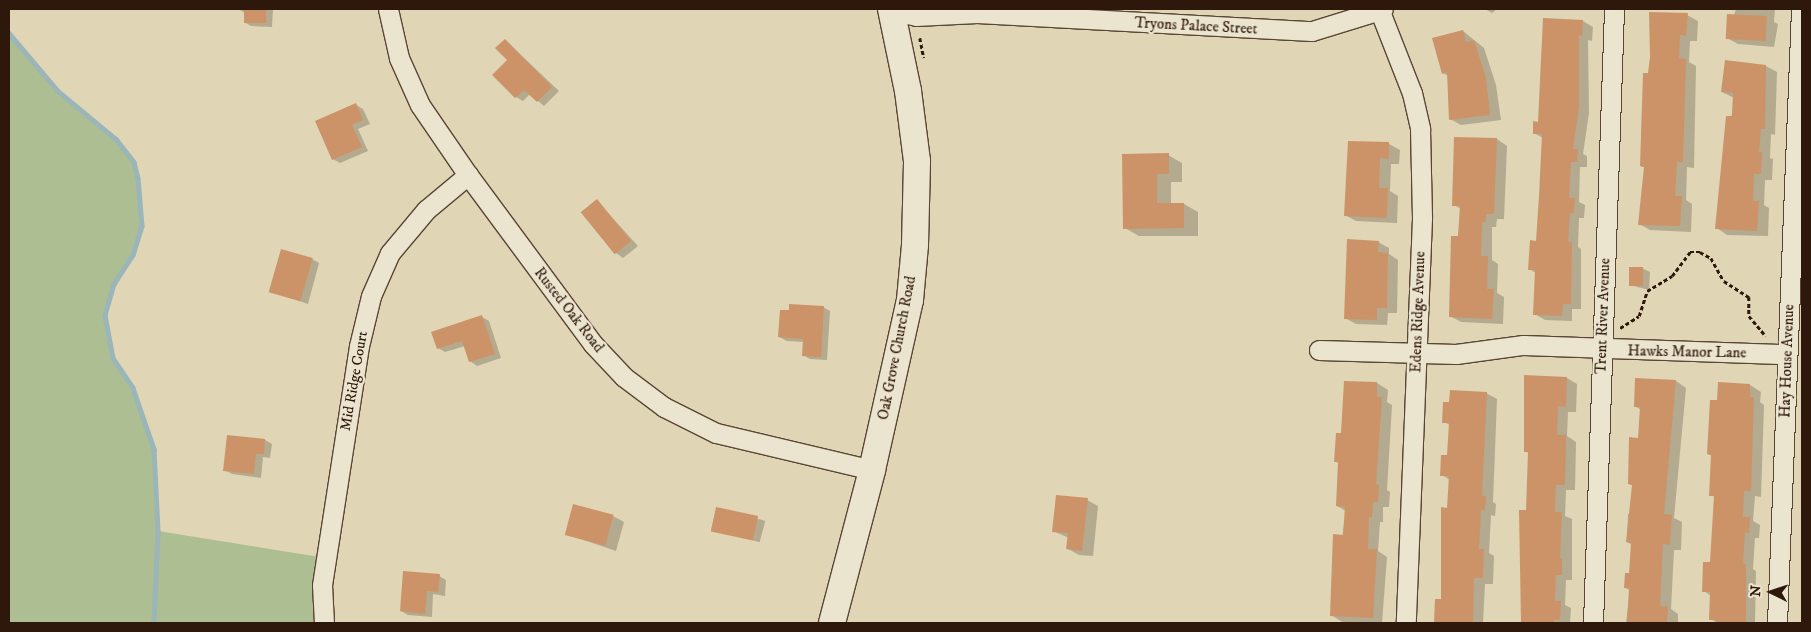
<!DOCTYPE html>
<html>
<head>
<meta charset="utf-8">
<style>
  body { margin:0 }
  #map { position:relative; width:1811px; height:632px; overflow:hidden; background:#e0d5b4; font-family:"IM FELL DW Pica",serif }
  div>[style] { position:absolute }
  .green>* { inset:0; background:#acbe92 }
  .shadow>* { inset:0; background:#0003; transform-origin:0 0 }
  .stream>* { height:4.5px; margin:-2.25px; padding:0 2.25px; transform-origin:2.25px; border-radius:2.25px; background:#9ab6b9 }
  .building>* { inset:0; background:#cc9369; transform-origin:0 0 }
  .path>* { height:2.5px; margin-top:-1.25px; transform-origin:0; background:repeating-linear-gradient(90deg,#2e170b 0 4px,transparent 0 6.5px) }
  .roads { filter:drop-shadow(1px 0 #5a4635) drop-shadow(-1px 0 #5a4635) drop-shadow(0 1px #5a4635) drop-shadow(0 -1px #5a4635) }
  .street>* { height:19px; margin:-9.5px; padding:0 9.5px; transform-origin:9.5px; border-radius:9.5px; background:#ebe4ce }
  .secondary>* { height:26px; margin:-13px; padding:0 13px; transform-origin:13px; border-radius:13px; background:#ebe4ce }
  span { translate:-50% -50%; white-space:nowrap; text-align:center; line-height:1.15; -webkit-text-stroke:4.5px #ebe4ce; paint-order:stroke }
  .street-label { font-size:15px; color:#2e170b }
  .frame { position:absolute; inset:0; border:10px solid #2e170b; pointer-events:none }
  .north { position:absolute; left:1746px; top:567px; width:50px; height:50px; -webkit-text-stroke:4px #ebe4ce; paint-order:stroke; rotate:274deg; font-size:14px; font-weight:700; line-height:20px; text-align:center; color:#2e170b }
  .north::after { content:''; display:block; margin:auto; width:18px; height:22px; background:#2e170b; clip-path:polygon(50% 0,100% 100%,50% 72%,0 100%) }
</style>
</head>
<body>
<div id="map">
  <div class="green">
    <i style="clip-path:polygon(9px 33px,58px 91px,116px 139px,134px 162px,142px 226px,133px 255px,108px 301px,106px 329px,113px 358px,133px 388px,154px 449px,158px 531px,326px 558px,324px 623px,9px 623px)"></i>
  </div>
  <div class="shadow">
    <i style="clip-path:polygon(238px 9px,273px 9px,272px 27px,251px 26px,244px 22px,245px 13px)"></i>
    <i style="clip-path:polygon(1485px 9px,1497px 9px,1492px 13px)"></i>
    <i style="clip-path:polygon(1736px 9px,1775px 9px,1774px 22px,1778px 24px,1774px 47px,1738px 44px,1727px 38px)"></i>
    <i style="clip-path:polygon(1687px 15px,1698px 21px,1697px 41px,1690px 41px,1689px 62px,1696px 66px,1694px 168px,1687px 167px,1686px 200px,1692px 204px,1691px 232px,1650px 230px,1639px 224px,1645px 168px,1641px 166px,1649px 74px)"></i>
    <i style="clip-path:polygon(1583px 21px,1593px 27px,1592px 41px,1588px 40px,1589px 113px,1583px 154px,1587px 156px,1587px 167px,1580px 167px,1579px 202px,1585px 205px,1584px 218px,1579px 218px,1578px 247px,1581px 249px,1581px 309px,1572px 309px,1572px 321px,1545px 320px,1535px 314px,1536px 273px,1529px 269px,1537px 242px,1543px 138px,1534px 133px)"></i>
    <i style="clip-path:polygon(1463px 31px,1484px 48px,1496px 85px,1501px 120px,1461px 125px,1450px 119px,1448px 76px,1443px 73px)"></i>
    <i style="clip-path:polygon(505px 40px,559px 91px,544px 106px,530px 94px,523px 101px,516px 97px,493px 75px,509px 60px)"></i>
    <i style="clip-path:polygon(1766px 66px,1777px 72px,1775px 135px,1771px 134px,1770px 158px,1773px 159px,1772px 180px,1765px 180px,1764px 205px,1769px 208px,1768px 236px,1727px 235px,1717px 228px,1734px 98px,1722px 92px)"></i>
    <i style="clip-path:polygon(356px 105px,363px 109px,370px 124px,358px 129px,368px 151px,340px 163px,333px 159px)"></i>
    <i style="clip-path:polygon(1497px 139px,1507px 146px,1504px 219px,1497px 219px,1496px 227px,1492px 227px,1492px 260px,1498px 264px,1497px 293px,1504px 297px,1503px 324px,1461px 322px,1450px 316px,1461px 209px,1454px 205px)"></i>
    <i style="clip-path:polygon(1349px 142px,1389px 144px,1400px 150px,1399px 164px,1391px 164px,1390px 191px,1398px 196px,1397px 223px,1356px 221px,1345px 215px)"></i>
    <i style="clip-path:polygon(1168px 155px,1182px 163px,1182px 182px,1171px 182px,1171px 204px,1184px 204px,1198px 212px,1198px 236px,1139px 236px,1125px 228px)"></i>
    <i style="clip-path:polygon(597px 201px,638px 246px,623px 258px,616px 253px)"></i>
    <i style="clip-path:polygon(1378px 242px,1389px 248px,1389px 254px,1398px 260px,1397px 313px,1388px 313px,1387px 325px,1356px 324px,1345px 318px)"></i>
    <i style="clip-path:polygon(312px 259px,319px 263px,308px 304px,270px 291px)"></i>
    <i style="clip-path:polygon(1642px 268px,1650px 272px,1649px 290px,1630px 285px)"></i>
    <i style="clip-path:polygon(823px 307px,830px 311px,827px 360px,810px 359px,803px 355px,804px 342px,787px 341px,779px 337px)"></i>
    <i style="clip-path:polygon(482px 317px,489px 321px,501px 358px,477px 366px,470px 361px,465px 346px,445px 352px,438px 348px)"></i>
    <i style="clip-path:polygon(1567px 378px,1577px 384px,1576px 412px,1568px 412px,1567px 436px,1576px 442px,1575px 490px,1566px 490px,1565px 516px,1572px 519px,1572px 580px,1566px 580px,1565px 605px,1571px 608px,1570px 623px,1518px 623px,1522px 621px,1527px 512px,1530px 454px,1525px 451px)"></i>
    <i style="clip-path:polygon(1676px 381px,1686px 388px,1674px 518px,1682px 522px,1681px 550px,1674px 550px,1671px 609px,1678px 614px,1678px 623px,1626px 623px,1630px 590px,1625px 588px,1630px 574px,1632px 545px,1627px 542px,1628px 514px,1632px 514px,1634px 486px,1629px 484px,1639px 439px,1641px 410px,1635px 406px)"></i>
    <i style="clip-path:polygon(1345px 382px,1377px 383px,1388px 390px,1387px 402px,1392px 405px,1387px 490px,1390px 492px,1389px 507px,1383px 507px,1383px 522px,1380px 522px,1378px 551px,1387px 557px,1382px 623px,1344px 623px,1331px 615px,1346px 511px,1337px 506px,1339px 463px,1336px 462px,1342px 434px)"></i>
    <i style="clip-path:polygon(1750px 385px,1761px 392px,1760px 402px,1764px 405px,1761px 497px,1755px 496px,1753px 521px,1760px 525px,1759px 538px,1755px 538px,1753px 569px,1756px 571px,1755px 623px,1717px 623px,1711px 619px,1711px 596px,1704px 591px,1711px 564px,1715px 497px,1710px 495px,1712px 456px,1708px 454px,1718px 401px)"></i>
    <i style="clip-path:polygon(1486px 393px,1497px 399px,1493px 502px,1496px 504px,1495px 516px,1491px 515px,1489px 553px,1494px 556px,1493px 584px,1485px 584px,1483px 623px,1436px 623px,1437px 600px,1443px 600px,1450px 480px,1442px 475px,1448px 457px,1450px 425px,1444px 422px)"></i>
    <i style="clip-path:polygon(265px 440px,272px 444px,270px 458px,263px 457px,261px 478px,232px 474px,225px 470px)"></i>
    <i style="clip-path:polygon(1087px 500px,1098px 506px,1093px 556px,1079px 555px,1068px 549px,1069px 538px,1053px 531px)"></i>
    <i style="left:717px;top:508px;width:50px;height:22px;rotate:15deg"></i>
    <i style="clip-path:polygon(613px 516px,624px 522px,616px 551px,566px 534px)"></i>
    <i style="clip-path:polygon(439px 576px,446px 580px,445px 596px,433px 594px,432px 617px,408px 615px,401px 611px)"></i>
  </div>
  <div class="stream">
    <i style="left:9px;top:33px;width:76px;rotate:49.8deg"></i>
    <i style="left:58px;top:91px;width:75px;rotate:39.6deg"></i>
    <i style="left:116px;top:139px;width:29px;rotate:52deg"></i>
    <i style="left:134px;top:162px;width:16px;rotate:76deg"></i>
    <i style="left:138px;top:178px;width:48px;rotate:85.2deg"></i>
    <i style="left:142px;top:226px;width:30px;rotate:107deg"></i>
    <i style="left:133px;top:255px;width:35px;rotate:123deg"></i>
    <i style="left:114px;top:284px;width:32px;rotate:106deg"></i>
    <i style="left:105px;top:315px;width:44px;rotate:79.5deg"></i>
    <i style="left:113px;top:358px;width:36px;rotate:56deg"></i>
    <i style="left:133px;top:388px;width:65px;rotate:71deg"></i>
    <i style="left:154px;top:449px;width:82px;rotate:87.2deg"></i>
    <i style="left:158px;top:531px;width:92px;rotate:92.5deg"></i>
  </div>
  <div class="building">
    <i style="left:244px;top:9px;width:22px;height:14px"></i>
    <i style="clip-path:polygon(1649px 12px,1688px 13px,1686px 36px,1680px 35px,1679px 58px,1686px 59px,1683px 162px,1677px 162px,1675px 196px,1682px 196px,1680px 226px,1638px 225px,1644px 167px,1640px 166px,1643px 73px,1648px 73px,1650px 57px)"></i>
    <i style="left:1727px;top:14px;width:40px;height:25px;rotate:3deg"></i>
    <i style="clip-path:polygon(1543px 18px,1583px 20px,1582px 36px,1579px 35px,1579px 107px,1573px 149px,1578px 149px,1577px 162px,1571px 162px,1569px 198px,1575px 198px,1574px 213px,1570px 213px,1568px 242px,1572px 242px,1571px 304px,1563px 304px,1562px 316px,1533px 315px,1535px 270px,1528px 270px,1530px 240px,1536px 241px,1539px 196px,1542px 134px,1533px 134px,1533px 121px,1538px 122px)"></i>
    <i style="clip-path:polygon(1463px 30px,1466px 42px,1474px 40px,1486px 78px,1490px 115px,1449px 120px,1447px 72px,1442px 74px,1432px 38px)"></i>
    <i style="clip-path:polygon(505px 39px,552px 87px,537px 102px,524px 90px,515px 98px,492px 75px,507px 60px,495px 48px)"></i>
    <i style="clip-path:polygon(1725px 60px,1766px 65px,1765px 129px,1761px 129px,1759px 152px,1762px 152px,1761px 174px,1754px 174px,1753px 201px,1759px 201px,1757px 231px,1715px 229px,1726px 116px,1732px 116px,1733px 93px,1721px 92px)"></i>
    <i style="clip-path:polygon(356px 103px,363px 120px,352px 125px,362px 147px,332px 160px,315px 121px)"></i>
    <i style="clip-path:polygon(1454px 137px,1497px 138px,1494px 214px,1486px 214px,1486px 222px,1482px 222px,1481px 256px,1488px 256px,1487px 289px,1494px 289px,1492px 319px,1449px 317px,1451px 236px,1458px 236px,1460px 206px,1452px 206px)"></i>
    <i style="clip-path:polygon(1348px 141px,1389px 142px,1389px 159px,1380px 158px,1379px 188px,1388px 188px,1387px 218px,1344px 216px)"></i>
    <i style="clip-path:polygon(1169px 153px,1169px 174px,1157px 174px,1157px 203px,1184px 203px,1184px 228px,1123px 229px,1122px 154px)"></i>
    <i style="left:597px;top:199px;width:54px;height:21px;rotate:51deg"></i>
    <i style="clip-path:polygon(1347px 239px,1379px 241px,1378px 252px,1388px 253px,1387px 308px,1377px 308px,1377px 320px,1344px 319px)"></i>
    <i style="left:281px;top:249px;width:33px;height:45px;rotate:16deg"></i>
    <i style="left:1629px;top:267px;width:14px;height:19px"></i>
    <i style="clip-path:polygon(789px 304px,824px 306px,821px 357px,802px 356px,803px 339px,778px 337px,780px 310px,789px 310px)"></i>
    <i style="clip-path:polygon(482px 315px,495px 354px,469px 362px,462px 341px,437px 349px,431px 332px)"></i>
    <i style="clip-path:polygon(1524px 375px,1567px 377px,1566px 407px,1558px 406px,1557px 435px,1566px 435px,1565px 485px,1556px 485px,1555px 512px,1562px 512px,1560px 558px,1562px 558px,1562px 575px,1556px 575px,1555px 601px,1561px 601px,1560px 620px,1554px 620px,1554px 623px,1521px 623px,1519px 510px,1526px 510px,1528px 452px,1524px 452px)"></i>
    <i style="clip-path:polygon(1635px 378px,1676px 380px,1664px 514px,1672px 515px,1670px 545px,1663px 544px,1660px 606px,1668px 606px,1667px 623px,1627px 623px,1629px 588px,1624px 588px,1625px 573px,1629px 573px,1631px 543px,1626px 542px,1632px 485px,1628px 484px,1629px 437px,1638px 438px,1640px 407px,1634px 407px)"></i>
    <i style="clip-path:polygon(1344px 381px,1377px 382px,1377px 397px,1382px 397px,1376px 484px,1379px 485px,1378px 502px,1373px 502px,1372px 517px,1369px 517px,1368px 549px,1377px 549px,1373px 618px,1330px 616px,1333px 534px,1343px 535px,1345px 507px,1336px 506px,1338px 462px,1334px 462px,1336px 433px,1341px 433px)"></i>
    <i style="clip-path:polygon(1718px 382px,1750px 384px,1750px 397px,1754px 397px,1751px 491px,1744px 491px,1743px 517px,1750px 517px,1749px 533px,1745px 532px,1743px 563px,1746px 564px,1746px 623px,1716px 623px,1716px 620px,1709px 620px,1710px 592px,1702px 592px,1703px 562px,1710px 562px,1714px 496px,1709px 496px,1711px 455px,1707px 454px,1710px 400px,1717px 400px)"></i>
    <i style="clip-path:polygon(1450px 390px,1487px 392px,1482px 496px,1486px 496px,1485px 510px,1481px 510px,1479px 549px,1484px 549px,1483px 578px,1474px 578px,1473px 623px,1434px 623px,1435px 599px,1441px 599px,1441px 507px,1447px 508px,1449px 476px,1440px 476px,1441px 455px,1447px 455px,1449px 423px,1442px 423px,1443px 402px,1449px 402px)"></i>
    <i style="clip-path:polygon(227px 435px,265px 439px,264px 454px,256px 454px,254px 474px,223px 471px)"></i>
    <i style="clip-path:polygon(1056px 495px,1088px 498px,1082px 551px,1066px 549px,1068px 533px,1052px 532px)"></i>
    <i style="left:573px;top:504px;width:42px;height:32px;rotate:15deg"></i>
    <i style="left:716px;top:507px;width:43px;height:25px;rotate:12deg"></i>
    <i style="clip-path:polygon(403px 571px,440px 574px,438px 592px,427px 591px,425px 614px,400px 611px)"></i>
  </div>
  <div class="path">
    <i style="left:920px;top:38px;width:20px;rotate:79deg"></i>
    <i style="left:1620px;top:328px;width:22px;rotate:-32deg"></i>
    <i style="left:1639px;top:316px;width:26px;rotate:-72deg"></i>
    <i style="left:1647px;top:291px;width:29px;rotate:-31deg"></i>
    <i style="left:1672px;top:276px;width:30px;rotate:-53deg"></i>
    <i style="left:1690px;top:252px;width:10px"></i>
    <i style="left:1700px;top:252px;width:13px;rotate:29deg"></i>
    <i style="left:1711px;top:258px;width:26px;rotate:61deg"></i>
    <i style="left:1724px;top:281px;width:30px;rotate:33deg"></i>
    <i style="left:1749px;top:297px;width:19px;rotate:90deg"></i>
    <i style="left:1749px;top:316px;width:26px;rotate:50deg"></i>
  </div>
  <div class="roads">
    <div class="street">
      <i style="left:388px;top:9px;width:50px;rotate:77.3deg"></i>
      <i style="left:399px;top:58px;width:51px;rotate:65.9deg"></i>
      <i style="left:420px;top:105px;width:85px;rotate:55.6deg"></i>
      <i style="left:468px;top:175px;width:210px;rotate:53.5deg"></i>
      <i style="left:593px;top:344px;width:45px;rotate:46.8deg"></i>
      <i style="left:624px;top:377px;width:50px;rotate:36.9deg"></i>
      <i style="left:664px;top:407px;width:58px;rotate:26.6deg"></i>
      <i style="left:716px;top:433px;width:160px;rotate:13.3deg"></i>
      <i style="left:1379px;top:9px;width:90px;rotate:68.6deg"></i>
      <i style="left:1412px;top:93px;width:37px;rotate:77deg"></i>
      <i style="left:1420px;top:129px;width:89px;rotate:88.7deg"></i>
      <i style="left:1422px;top:218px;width:405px;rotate:92.3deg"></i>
      <i style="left:891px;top:11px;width:25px;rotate:11deg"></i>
      <i style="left:916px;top:16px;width:61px;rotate:-2.8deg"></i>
      <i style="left:977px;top:13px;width:335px;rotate:3.1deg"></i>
      <i style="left:1312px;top:31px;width:74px;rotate:-17.2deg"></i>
      <i style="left:1319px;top:350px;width:137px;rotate:1.7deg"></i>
      <i style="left:1456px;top:354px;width:68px;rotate:-7.7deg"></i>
      <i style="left:1523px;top:345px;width:264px;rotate:2deg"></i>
      <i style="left:324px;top:623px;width:38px;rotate:-93deg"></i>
      <i style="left:322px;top:585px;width:242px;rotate:-81.2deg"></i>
      <i style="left:359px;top:346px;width:51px;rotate:-76.5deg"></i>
      <i style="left:371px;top:296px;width:47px;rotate:-66.2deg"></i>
      <i style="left:390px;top:253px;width:56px;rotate:-50.1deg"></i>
      <i style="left:426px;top:210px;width:55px;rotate:-39.8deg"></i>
      <i style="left:1593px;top:623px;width:614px;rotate:-88.04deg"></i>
      <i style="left:1777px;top:623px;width:614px;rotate:-87.76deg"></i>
    </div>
    <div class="secondary">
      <i style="left:832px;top:623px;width:158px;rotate:-75.3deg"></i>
      <i style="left:872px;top:470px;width:174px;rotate:-77.4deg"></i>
      <i style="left:910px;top:300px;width:55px;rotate:-84.8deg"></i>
      <i style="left:915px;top:245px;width:84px;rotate:-88.6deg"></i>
      <i style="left:917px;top:161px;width:71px;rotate:-97.3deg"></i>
      <i style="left:908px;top:91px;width:84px;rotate:-101.7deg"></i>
    </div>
  </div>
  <div class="street-label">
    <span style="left:1196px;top:26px;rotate:3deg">Tryons Palace Street</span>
    <span style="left:569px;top:310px;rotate:52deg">Rusted Oak Road</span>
    <span style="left:1418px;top:312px;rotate:-88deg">Edens Ridge Avenue</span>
    <span style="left:1603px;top:316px;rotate:-88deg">Trent River Avenue</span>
    <span style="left:897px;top:348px;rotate:-79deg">Oak Grove Church Road</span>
    <span style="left:1687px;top:352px;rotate:1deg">Hawks Manor Lane</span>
    <span style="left:1787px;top:361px;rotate:-88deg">Hay House Avenue</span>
    <span style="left:354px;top:381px;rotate:-80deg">Mid Ridge Court</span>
  </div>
  <div class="frame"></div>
  <div class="north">N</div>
</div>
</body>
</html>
